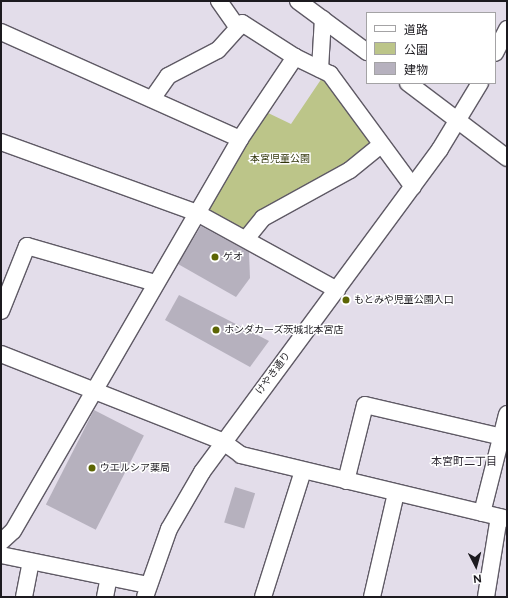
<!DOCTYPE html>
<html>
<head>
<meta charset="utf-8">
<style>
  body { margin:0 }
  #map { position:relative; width:508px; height:598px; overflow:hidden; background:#e3ddea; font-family:Figtree,"Noto Sans JP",sans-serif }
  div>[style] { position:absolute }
  .green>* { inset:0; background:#bcc589 }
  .building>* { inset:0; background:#b6b1be; transform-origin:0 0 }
  .roads { filter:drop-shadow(1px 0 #5f5a65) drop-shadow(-1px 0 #5f5a65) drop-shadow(0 1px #5f5a65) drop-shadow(0 -1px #5f5a65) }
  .minor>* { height:16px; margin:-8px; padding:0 8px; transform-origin:8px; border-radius:8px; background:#fff }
  .dots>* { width:11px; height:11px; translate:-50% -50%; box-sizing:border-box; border:2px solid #fff; border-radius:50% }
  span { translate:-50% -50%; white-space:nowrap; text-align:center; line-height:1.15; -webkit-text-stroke:3px #fff; paint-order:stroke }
  .park-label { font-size:10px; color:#30350a }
  .poi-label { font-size:10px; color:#1c1a1f }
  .left { translate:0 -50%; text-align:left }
  .street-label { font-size:10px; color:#1c1a1f }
  .neighbourhood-label { font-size:11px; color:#302b35 }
  .frame { position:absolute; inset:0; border:2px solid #1c1a1f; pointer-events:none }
  .legend { position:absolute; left:366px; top:12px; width:130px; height:72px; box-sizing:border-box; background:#fff; border:1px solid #a4a3a5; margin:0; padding:5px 7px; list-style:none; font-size:12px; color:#1c1a1f }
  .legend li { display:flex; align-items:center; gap:8px; height:20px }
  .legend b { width:20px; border:1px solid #a4a3a5 }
  .north { position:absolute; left:456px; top:546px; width:40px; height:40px; -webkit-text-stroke:3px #fff; paint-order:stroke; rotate:174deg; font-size:11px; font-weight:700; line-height:16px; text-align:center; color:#1c1a1f }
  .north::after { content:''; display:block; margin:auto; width:14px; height:18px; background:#1c1a1f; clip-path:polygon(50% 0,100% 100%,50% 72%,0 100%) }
</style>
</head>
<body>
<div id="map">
  <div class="green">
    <i style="clip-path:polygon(322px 78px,334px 86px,374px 143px,344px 168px,244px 231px,206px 211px,264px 111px,291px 124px)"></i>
  </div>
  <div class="building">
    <i style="clip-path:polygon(201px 226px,249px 252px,250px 278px,236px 297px,178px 264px)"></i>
    <i style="clip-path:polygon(179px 295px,269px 341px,250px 367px,165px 320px)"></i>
    <i style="left:94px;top:410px;width:56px;height:106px;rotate:27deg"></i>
    <i style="left:235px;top:487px;width:21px;height:37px;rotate:17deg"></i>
  </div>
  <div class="roads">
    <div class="minor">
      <i style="left:219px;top:1px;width:33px;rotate:55deg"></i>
      <i style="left:298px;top:1px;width:86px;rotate:36.5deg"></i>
      <i style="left:1px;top:32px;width:262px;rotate:24.1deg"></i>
      <i style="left:495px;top:53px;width:27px;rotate:-63deg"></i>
      <i style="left:320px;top:69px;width:50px;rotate:-86.6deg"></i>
      <i style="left:408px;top:83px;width:124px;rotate:37.1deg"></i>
      <i style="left:152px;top:99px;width:28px;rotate:-55deg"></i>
      <i style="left:168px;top:76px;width:56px;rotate:-27.5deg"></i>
      <i style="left:218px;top:50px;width:36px;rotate:-48deg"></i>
      <i style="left:242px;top:23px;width:63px;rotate:32.7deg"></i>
      <i style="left:1px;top:142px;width:208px;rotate:19.9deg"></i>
      <i style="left:197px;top:213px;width:160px;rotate:28.8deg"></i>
      <i style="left:246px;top:239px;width:27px;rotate:-51deg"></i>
      <i style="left:263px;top:218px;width:99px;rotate:-28.9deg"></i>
      <i style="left:350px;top:170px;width:38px;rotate:-39deg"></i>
      <i style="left:1px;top:311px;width:70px;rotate:-68.2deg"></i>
      <i style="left:27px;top:246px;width:133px;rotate:16.1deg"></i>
      <i style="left:1px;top:354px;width:238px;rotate:21.5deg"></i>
      <i style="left:222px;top:441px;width:24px;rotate:36deg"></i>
      <i style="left:241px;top:455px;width:274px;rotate:13.5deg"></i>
      <i style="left:346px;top:481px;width:78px;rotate:-76deg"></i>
      <i style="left:365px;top:405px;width:141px;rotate:13.1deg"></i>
      <i style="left:482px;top:513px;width:102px;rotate:-75.8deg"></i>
      <i style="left:1px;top:542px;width:16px;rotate:-43deg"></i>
      <i style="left:13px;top:531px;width:453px;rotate:-59.9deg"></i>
      <i style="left:240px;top:139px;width:99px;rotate:-56.1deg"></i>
      <i style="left:295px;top:57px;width:39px;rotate:26deg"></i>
      <i style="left:330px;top:74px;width:140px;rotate:53.7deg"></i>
      <i style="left:1px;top:555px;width:149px;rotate:11.6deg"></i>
      <i style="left:24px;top:597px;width:36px;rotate:-79deg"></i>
      <i style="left:105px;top:597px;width:20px;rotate:-79deg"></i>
      <i style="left:145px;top:597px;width:72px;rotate:-70.6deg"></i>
      <i style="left:169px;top:529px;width:66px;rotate:-59.9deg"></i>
      <i style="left:202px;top:472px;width:401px;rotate:-53.6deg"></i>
      <i style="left:440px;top:149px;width:77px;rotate:-58.8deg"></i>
      <i style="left:263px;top:597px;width:132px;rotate:-72.4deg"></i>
      <i style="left:372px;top:597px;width:107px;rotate:-77deg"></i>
      <i style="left:486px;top:597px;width:81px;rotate:-80.8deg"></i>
    </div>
  </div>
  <div class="dots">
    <i style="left:215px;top:257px;background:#5c6504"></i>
    <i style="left:346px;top:300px;background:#5c6504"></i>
    <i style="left:216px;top:330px;background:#5c6504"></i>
    <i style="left:92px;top:468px;background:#5c6504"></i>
  </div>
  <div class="park-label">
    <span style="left:280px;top:159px">本宮児童公園</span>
  </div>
  <div class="poi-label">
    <span class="left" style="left:223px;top:257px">ゲオ</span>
    <span class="left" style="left:354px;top:300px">もとみや児童公園入口</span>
    <span class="left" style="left:224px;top:330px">ホンダカーズ茨城北本宮店</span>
    <span class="left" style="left:100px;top:468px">ウエルシア薬局</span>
  </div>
  <div class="street-label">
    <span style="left:273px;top:373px;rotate:-53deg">けやき通り</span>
  </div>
  <div class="neighbourhood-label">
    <span style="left:464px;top:462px">本宮町二丁目</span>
  </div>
  <div class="frame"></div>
  <ul class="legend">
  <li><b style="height:5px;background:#fff"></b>道路</li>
  <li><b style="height:11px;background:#bcc589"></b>公園</li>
  <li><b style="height:11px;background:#b6b1be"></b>建物</li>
  </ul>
  <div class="north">N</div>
</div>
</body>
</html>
